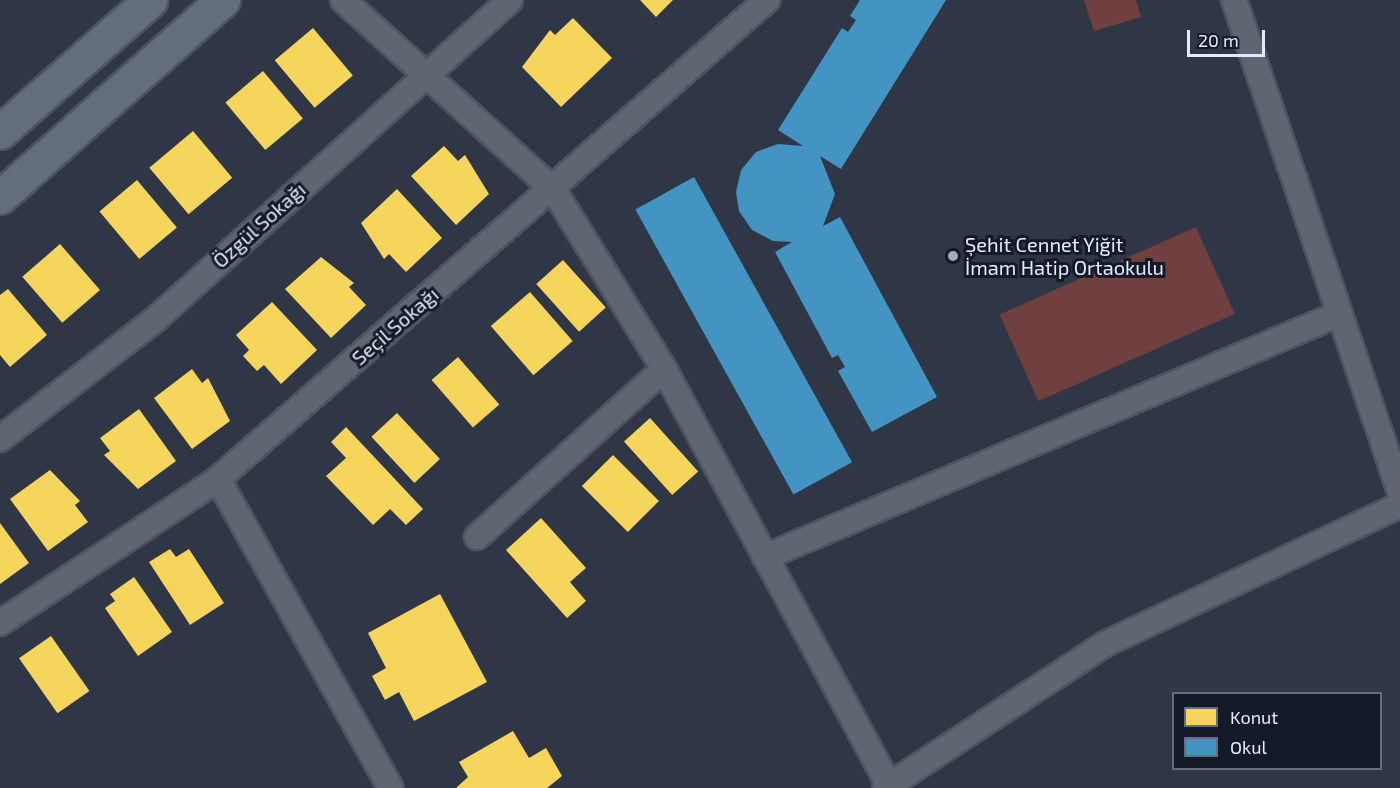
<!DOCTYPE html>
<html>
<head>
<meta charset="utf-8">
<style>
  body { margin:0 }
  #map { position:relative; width:1400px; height:788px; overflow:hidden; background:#2f3645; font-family:"Exo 2",sans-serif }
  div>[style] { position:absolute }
  .green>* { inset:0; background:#6f403f; transform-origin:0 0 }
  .homes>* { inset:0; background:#f6d55c; transform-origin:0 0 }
  .schools>* { inset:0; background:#4393c3; transform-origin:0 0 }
  .roads { filter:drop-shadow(2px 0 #4d5460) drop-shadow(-2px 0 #4d5460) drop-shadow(0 2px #4d5460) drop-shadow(0 -2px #4d5460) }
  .street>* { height:24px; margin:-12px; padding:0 12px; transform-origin:12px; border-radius:12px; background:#606671 }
  .primary>* { height:33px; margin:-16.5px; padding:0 16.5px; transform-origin:16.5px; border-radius:16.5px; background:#626e79 }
  .dots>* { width:16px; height:16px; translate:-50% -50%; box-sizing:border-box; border:3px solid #141a27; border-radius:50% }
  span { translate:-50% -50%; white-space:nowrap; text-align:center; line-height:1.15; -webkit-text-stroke:6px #141a27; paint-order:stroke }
  .street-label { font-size:20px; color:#e2ebfe }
  .poi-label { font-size:20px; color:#e2ebfe }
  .left { translate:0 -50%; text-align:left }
  .legend { position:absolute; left:1172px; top:692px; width:210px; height:78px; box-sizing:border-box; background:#141a27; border:2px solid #666e7d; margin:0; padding:8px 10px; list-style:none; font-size:18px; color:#e2ebfe }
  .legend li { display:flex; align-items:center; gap:12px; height:30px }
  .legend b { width:30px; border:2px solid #666e7d }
  .scale { position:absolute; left:1187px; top:30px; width:78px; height:27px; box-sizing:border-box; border:3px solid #e2ebfe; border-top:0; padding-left:8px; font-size:18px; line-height:21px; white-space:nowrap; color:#e2ebfe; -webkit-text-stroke:4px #141a27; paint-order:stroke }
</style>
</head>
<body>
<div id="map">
  <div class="green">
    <i style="clip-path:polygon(1084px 0,1136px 0,1141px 17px,1094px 31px)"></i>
    <i style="left:1196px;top:227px;width:95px;height:215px;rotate:66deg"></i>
  </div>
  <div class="homes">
    <i style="clip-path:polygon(640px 0,673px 0,656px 17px)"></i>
    <i style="clip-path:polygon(573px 18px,612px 58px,561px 107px,522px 67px,550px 30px,555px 35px)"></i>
    <i style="left:313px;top:28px;width:62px;height:50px;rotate:50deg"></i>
    <i style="left:263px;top:71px;width:62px;height:49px;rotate:50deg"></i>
    <i style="left:193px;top:131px;width:61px;height:57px;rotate:50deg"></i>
    <i style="clip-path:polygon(444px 146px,458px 161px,465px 155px,489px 194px,456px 225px,411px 176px)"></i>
    <i style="left:137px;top:180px;width:62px;height:49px;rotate:50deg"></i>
    <i style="clip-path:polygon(397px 189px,442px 238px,406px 272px,389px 254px,384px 259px,361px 223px)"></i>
    <i style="left:60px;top:244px;width:61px;height:50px;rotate:49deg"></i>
    <i style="clip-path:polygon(321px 257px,354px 283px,349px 287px,366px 305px,331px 338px,285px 289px)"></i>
    <i style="left:563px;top:260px;width:64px;height:36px;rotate:48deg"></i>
    <i style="clip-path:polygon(8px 289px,47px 335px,10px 367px,0 355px,0 295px)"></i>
    <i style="left:530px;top:292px;width:65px;height:52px;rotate:49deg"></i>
    <i style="clip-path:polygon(272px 302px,317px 350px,281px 384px,264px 365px,257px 371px,243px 356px,249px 350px,236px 335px)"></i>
    <i style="left:458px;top:357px;width:63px;height:35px;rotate:49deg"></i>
    <i style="clip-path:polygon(192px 369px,202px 383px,208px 378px,230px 421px,192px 449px,154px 398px)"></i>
    <i style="clip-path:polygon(139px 409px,176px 461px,138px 489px,104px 455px,110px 451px,100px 438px)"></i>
    <i style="left:397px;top:413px;width:63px;height:35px;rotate:47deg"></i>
    <i style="left:650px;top:418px;width:72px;height:35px;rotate:48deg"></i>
    <i style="clip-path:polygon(346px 427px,423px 509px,406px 525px,390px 509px,373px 525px,326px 476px,346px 458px,331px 442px)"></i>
    <i style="left:613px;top:455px;width:65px;height:44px;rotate:45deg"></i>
    <i style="clip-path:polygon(50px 470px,80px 501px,75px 505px,88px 522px,48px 551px,10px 499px)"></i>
    <i style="clip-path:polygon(541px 518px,586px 568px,570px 582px,586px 601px,567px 618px,506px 550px)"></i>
    <i style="clip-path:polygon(0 523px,29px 563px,0 584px)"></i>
    <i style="clip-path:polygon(170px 549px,176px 557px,189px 549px,224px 603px,190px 625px,149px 562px)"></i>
    <i style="clip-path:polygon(134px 577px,172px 632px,138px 656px,105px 608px,115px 601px,110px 594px)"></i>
    <i style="clip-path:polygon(440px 594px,487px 682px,414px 721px,399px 692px,385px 700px,372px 676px,386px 668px,368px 633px)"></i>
    <i style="left:51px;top:636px;width:67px;height:39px;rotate:55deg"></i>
    <i style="clip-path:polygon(513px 731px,529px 758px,546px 748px,562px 776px,547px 788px,456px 788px,468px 777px,459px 762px)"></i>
  </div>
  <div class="schools">
    <i style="clip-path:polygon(860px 0,946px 0,841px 169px,820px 156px,835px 194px,823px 226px,840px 217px,937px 397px,872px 432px,838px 371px,845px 367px,838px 355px,832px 358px,775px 252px,792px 242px,773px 241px,752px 230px,739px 211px,736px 192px,741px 170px,756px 152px,778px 144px,803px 146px,778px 130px,842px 28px,848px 32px,856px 20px,850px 16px)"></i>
    <i style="left:694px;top:177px;width:326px;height:67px;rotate:61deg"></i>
  </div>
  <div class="roads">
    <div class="street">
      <i style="left:343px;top:0;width:283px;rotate:42deg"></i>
      <i style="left:553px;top:189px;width:211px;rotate:58.3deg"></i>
      <i style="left:664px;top:369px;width:477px;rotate:61.6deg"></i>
      <i style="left:1234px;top:0;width:519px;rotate:71.36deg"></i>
      <i style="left:0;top:439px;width:198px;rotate:-37.6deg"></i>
      <i style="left:157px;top:318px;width:475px;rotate:-42deg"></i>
      <i style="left:218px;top:479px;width:354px;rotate:60.8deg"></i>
      <i style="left:477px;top:537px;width:251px;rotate:-41.9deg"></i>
      <i style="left:765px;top:557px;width:623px;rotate:-22.95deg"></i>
      <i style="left:0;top:623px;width:261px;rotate:-33.4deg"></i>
      <i style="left:218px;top:479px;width:729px;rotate:-41.1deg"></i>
      <i style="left:885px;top:788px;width:263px;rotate:-33.2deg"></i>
      <i style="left:1105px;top:644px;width:326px;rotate:-25.2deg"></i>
    </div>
    <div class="primary">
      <i style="left:0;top:132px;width:200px;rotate:-41.3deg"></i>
      <i style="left:0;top:197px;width:298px;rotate:-41.5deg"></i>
    </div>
  </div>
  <div class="dots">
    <i style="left:953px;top:256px;background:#a3acbd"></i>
  </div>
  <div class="street-label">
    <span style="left:259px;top:225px;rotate:-42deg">Özgül Sokağı</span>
    <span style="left:395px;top:326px;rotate:-41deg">Seçil Sokağı</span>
  </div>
  <div class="poi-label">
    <span class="left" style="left:965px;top:256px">Şehit Cennet Yiğit<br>İmam Hatip Ortaokulu</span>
  </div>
  <ul class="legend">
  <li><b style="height:16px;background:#f6d55c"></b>Konut</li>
  <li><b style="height:16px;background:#4393c3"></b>Okul</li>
  </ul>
  <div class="scale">20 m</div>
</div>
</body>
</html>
